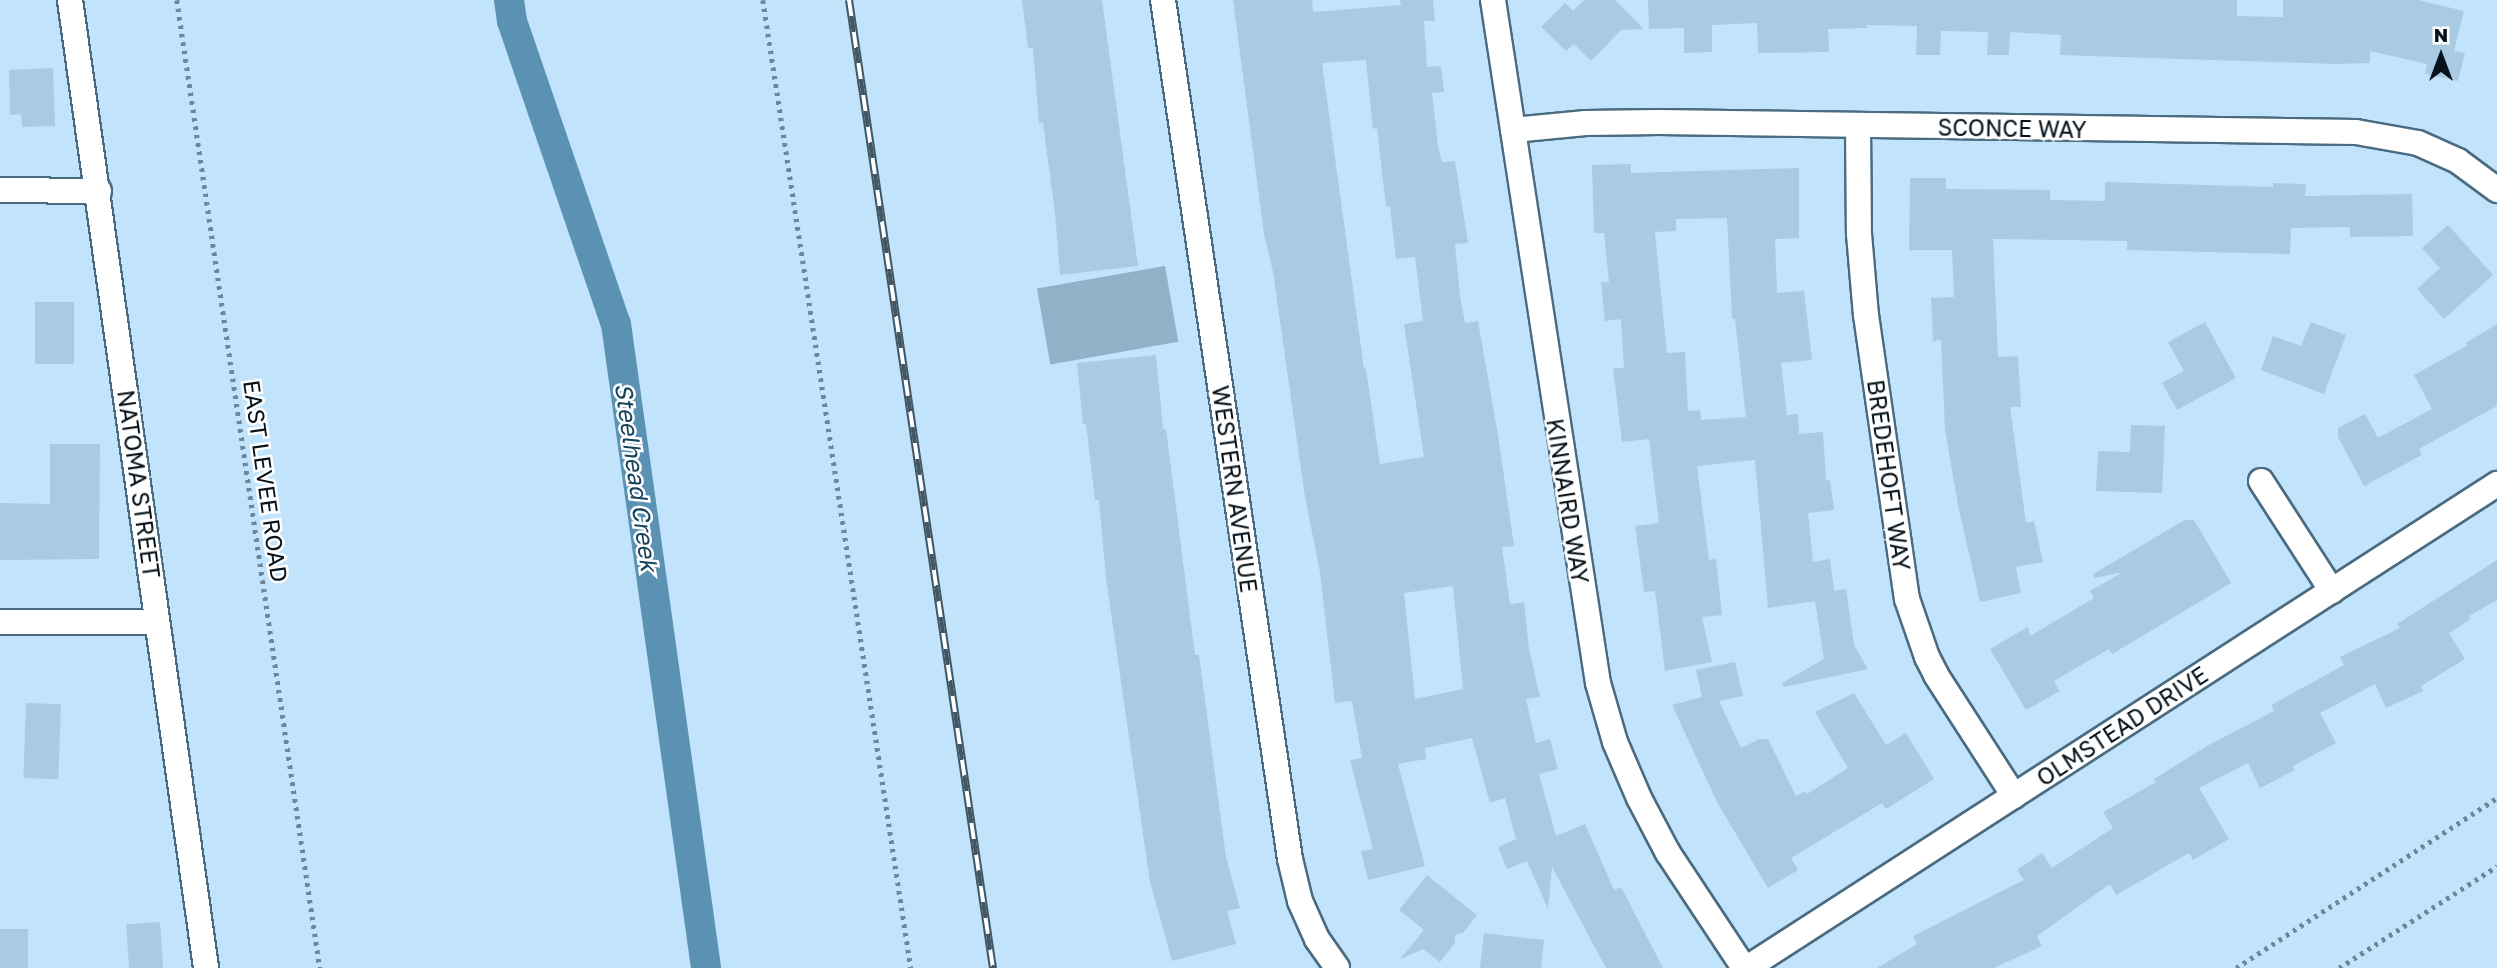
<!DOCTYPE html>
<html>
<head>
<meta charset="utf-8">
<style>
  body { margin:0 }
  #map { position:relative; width:2497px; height:968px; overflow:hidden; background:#c1e4fc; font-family:"Golos Text",sans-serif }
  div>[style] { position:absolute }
  .green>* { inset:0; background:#90b1c7; transform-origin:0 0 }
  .canal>* { height:30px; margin:-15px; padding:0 15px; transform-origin:15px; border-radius:15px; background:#5b92b4 }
  .building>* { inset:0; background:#a8cae2; transform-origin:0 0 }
  .path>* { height:4.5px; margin-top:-2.25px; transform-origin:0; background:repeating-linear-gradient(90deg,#6e8798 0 3.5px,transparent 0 8.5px) }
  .roads { filter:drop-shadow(2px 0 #4b6b80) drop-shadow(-2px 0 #4b6b80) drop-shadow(0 2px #4b6b80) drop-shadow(0 -2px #4b6b80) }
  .minor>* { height:24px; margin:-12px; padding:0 12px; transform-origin:12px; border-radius:12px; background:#fff }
  .rail>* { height:8px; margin-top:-4px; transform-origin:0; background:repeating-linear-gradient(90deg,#fff 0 16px,#425663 0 32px); box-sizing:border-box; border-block:2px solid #425663 }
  span { translate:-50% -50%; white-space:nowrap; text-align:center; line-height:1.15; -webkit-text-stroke:5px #fff; paint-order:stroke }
  .street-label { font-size:23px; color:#06121a }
  .water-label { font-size:24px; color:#17435c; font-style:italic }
  .north { position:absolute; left:2406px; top:21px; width:70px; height:70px; -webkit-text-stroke:5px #fff; paint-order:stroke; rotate:0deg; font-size:19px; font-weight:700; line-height:28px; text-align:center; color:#06121a }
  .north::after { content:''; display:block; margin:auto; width:24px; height:32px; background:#06121a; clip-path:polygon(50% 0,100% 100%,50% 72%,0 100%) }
</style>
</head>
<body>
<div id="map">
  <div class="green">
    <i style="left:1165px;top:266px;width:77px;height:130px;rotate:80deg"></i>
  </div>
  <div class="canal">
    <i style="left:509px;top:0;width:21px;rotate:82deg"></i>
    <i style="left:512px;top:21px;width:320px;rotate:71.1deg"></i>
    <i style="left:616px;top:324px;width:650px;rotate:82.04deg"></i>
  </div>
  <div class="building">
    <i style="clip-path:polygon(1022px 0,1102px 0,1138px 266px,1060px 275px,1055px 213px,1043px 123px,1039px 123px,1033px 48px,1028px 48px)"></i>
    <i style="clip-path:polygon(evenodd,1233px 0,1312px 0,1313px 12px,1401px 5px,1400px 0,1433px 0,1435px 21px,1424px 21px,1427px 67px,1441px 66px,1444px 92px,1432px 93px,1438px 146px,1442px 162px,1455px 161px,1468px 243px,1455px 244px,1460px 295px,1465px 323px,1478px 321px,1498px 435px,1514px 546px,1502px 547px,1510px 604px,1524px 602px,1529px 649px,1540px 697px,1526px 699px,1536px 743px,1550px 739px,1558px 769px,1539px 774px,1556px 836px,1585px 824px,1614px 890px,1621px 887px,1663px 968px,1606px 968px,1552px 867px,1548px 909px,1527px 861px,1507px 869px,1498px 847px,1516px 839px,1505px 798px,1490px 803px,1472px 738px,1425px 748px,1426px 759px,1398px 764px,1425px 866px,1368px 880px,1361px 851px,1373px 849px,1350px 760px,1362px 758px,1352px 701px,1335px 703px,1320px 572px,1305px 497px,1273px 272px,1264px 234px,1233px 0,1366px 60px,1373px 129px,1377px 128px,1386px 207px,1390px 206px,1396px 259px,1415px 257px,1423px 321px,1404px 324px,1424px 457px,1380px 464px,1366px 369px,1364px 369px,1322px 63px,1366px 60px,1233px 0,1453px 586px,1463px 689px,1415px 699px,1404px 593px,1453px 586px)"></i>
    <i style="clip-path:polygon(1584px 0,1615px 0,1644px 29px,1621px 30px,1591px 61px,1574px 44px,1566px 51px,1541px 27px,1565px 3px,1573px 11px)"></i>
    <i style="clip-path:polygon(1648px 0,2237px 0,2237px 16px,2283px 17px,2283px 0,2418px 0,2464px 11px,2454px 51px,2465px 53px,2458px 81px,2425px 74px,2427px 64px,2370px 51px,2370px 63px,2336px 64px,2060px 55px,2061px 35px,2010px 32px,2009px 55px,1987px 55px,1988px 32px,1941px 31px,1940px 55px,1916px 55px,1917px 26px,1867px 25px,1867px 28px,1828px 29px,1829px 52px,1758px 53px,1757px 23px,1712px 25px,1712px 52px,1684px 53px,1684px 28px,1649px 29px)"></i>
    <i style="clip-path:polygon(53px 68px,55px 126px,22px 127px,21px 114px,10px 115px,9px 70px)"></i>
    <i style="clip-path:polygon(evenodd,1631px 164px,1631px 173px,1799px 168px,1799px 238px,1775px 239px,1777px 293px,1804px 291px,1812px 360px,1781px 363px,1787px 415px,1798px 414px,1799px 434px,1823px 432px,1826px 480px,1830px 480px,1834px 510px,1808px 513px,1813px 562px,1830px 559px,1834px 591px,1846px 589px,1854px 645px,1868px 669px,1784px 687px,1782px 683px,1824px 659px,1815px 601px,1768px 608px,1755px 460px,1697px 466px,1709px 560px,1716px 559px,1722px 615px,1702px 617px,1712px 662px,1665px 671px,1655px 591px,1644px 592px,1635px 526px,1659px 523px,1649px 439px,1622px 442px,1613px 368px,1624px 368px,1621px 319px,1605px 321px,1601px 282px,1609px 282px,1604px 233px,1594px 233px,1592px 165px,1631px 164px,1727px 218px,1732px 319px,1735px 319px,1746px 417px,1701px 420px,1700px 410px,1688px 411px,1685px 352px,1667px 353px,1655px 232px,1676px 231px,1676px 219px,1727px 218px)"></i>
    <i style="clip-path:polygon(1910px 178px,1946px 178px,1946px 189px,2050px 190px,2050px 200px,2105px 201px,2105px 182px,2273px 187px,2273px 183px,2306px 184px,2305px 196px,2412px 194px,2413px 236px,2350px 237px,2350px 227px,2291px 228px,2290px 254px,2127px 250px,2127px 241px,1993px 239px,1998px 357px,2018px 356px,2021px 407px,2010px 407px,2026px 523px,2034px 521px,2043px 562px,2016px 567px,2021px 593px,1980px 602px,1958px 505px,1945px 429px,1941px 340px,1933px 341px,1931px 298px,1954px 297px,1952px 250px,1909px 250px)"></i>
    <i style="clip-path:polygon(2448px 225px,2493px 275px,2444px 319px,2417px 289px,2440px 268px,2422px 248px)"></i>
    <i style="left:35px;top:302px;width:39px;height:62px"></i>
    <i style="clip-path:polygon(2205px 322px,2236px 378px,2177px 410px,2162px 383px,2184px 371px,2168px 342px)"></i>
    <i style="clip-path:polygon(2311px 322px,2346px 335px,2324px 394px,2261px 370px,2273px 336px,2301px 346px)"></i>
    <i style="clip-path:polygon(2497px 324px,2497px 406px,2419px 449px,2422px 455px,2364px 486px,2338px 437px,2338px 428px,2365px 414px,2378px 438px,2432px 409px,2414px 375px,2468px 345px,2466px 343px)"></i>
    <i style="clip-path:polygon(1156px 355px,1163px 429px,1166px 429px,1195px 655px,1199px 655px,1226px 857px,1240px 908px,1227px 911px,1236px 944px,1172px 961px,1150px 882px,1106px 578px,1099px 500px,1095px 500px,1086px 424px,1083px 424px,1077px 363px)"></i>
    <i style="clip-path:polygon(2131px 425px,2165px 426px,2162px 493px,2096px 491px,2098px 451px,2130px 452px)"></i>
    <i style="clip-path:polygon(50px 444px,100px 444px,99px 559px,0 560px,0 503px,50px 504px)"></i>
    <i style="clip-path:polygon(2185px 520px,2194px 520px,2231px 583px,2112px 654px,2109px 649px,2054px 681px,2060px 691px,2026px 710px,1990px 649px,2028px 627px,2030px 636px,2094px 598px,2090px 591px,2123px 572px,2095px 578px,2093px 574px)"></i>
    <i style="clip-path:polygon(2497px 560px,2497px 600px,2469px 616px,2471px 619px,2449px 633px,2465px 659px,2421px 686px,2423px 691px,2386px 708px,2375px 684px,2320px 713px,2336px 743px,2293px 766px,2295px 770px,2260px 788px,2248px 763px,2199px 788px,2229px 839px,2193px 860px,2189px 853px,2116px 895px,2110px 884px,2037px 936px,2042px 946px,1994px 968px,1877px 968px,1917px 944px,1913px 936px,2024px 880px,2017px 870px,2042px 853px,2052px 868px,2113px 828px,2103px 812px,2156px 782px,2154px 779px,2207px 746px,2274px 711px,2271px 705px,2344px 665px,2340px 657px,2400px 628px,2397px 624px)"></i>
    <i style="clip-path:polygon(1735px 662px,1743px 696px,1719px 701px,1741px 748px,1759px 739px,1768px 739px,1796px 796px,1805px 791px,1807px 794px,1848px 768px,1815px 712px,1854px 693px,1886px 745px,1906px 733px,1934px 779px,1886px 809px,1882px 803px,1791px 858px,1798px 870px,1768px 888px,1717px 802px,1672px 705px,1702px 697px,1696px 670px)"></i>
    <i style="left:26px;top:703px;width:35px;height:75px;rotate:2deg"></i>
    <i style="clip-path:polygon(1427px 875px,1477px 915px,1463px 933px,1455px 935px,1455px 943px,1440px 962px,1423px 949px,1400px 959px,1424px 930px,1399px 910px)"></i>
    <i style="left:160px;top:922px;width:46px;height:34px;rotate:86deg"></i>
    <i style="left:0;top:929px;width:28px;height:39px"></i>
    <i style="clip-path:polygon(1484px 933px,1544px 940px,1541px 968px,1480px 968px)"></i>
  </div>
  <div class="path">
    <i style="left:177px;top:0;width:979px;rotate:81.6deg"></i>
    <i style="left:763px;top:0;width:979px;rotate:81.31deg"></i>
    <i style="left:2236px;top:968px;width:311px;rotate:-33.1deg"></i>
    <i style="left:2339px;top:968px;width:188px;rotate:-32.8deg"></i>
  </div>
  <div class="roads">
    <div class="minor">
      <i style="left:70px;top:0;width:978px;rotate:82deg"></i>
      <i style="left:1163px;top:0;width:868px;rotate:81.59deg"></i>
      <i style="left:1290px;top:859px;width:43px;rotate:76.6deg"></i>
      <i style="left:1300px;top:901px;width:42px;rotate:65.9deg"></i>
      <i style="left:1317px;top:939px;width:35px;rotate:55deg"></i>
      <i style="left:1493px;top:0;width:691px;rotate:81.26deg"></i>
      <i style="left:1598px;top:683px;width:61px;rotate:73.9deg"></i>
      <i style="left:1615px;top:742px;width:61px;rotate:66.8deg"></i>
      <i style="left:1639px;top:798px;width:62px;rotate:62.2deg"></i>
      <i style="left:1668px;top:853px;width:138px;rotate:56.5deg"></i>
      <i style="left:1858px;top:125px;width:109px;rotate:89.5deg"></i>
      <i style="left:1859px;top:234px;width:81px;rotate:85.1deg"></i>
      <i style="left:1866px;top:315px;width:287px;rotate:81.8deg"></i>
      <i style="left:1907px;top:599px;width:61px;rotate:71deg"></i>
      <i style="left:1927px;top:657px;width:20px;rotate:63deg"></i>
      <i style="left:1936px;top:675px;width:144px;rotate:57.2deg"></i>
      <i style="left:1513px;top:130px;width:73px;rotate:-5.5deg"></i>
      <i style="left:1586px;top:123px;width:73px;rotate:-0.8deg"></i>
      <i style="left:1659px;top:122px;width:697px;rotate:0.82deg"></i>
      <i style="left:2356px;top:132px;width:63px;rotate:10.1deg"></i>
      <i style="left:2418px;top:143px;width:44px;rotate:24.2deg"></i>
      <i style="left:2458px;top:161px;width:49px;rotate:36.6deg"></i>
      <i style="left:0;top:190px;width:99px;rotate:0.6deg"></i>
      <i style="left:2261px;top:481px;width:131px;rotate:57.2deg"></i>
      <i style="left:0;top:622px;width:157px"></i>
      <i style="left:1747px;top:968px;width:893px;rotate:-32.84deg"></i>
    </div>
  </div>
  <div class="rail">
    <i style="left:849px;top:0;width:979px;rotate:81.54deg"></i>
  </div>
  <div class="street-label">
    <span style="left:2012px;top:128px;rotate:1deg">SCONCE WAY</span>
    <span style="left:1889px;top:475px;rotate:82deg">BREDEHOFT WAY</span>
    <span style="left:266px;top:481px;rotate:82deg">EAST LEVEE ROAD</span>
    <span style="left:139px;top:484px;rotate:82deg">NATOMA STREET</span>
    <span style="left:1235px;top:489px;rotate:82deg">WESTERN AVENUE</span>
    <span style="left:1568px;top:501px;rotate:81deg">KINNAIRD WAY</span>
    <span style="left:2122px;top:726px;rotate:-33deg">OLMSTEAD DRIVE</span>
  </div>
  <div class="water-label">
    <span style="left:637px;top:477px;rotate:82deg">Steelhead Creek</span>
  </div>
  <div class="north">N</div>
</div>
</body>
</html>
